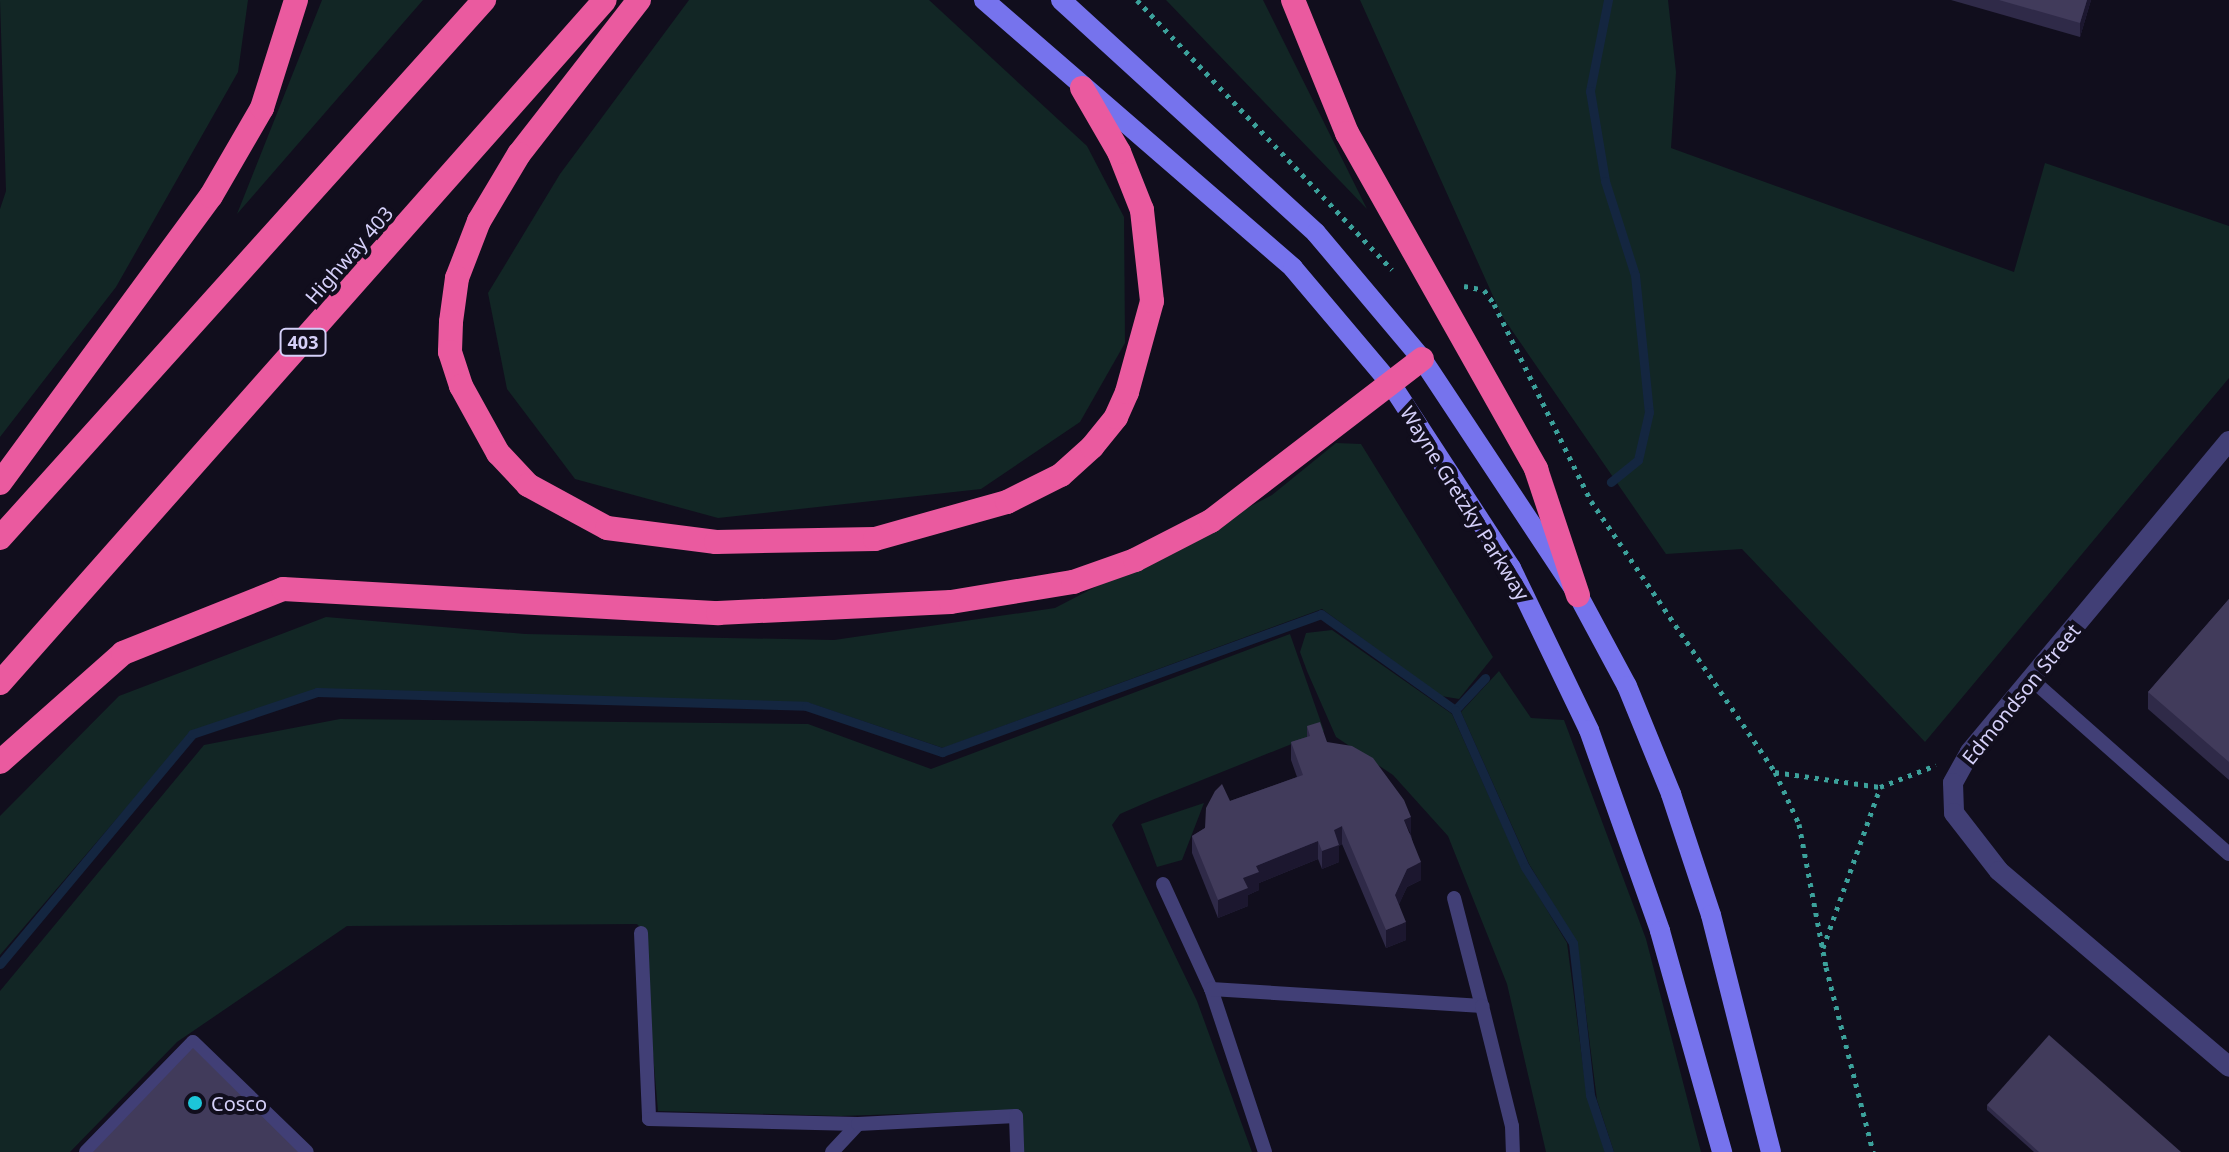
<!DOCTYPE html>
<html>
<head>
<meta charset="utf-8">
<style>
  body { margin:0 }
  #map { position:relative; width:2229px; height:1152px; overflow:hidden; background:#110e1d; font-family:"Noto Sans",sans-serif }
  div>[style] { position:absolute }
  .green>* { inset:0; background:#122625 }
  .stream>* { height:9px; margin:-4.5px; padding:0 4.5px; transform-origin:4.5px; border-radius:4.5px; background:#142640 }
  .path>* { height:5px; margin-top:-2.5px; transform-origin:0; background:repeating-linear-gradient(90deg,#3ca19b 0 4px,transparent 0 10px) }
  .service>* { height:14px; margin:-7px; padding:0 7px; transform-origin:7px; border-radius:7px; background:#413f76 }
  .tertiary>* { height:20px; margin:-10px; padding:0 10px; transform-origin:10px; border-radius:10px; background:#413f76 }
  .secondary>* { height:20px; margin:-10px; padding:0 10px; transform-origin:10px; border-radius:10px; background:#7673ed }
  .motorway>* { height:24px; margin:-12px; padding:0 12px; transform-origin:12px; border-radius:12px; background:#ea5a9f }
  .wall>* { inset:0; background:#2f2a48 }
  .shaded-wall>* { inset:0; background:#1c172f }
  .building>* { inset:0; background:#413b5b }
  .dots>* { width:22px; height:22px; translate:-50% -50%; box-sizing:border-box; border:4px solid #110e1d; border-radius:50% }
  span { translate:-50% -50%; white-space:nowrap; text-align:center; line-height:1.15; -webkit-text-stroke:8px #110e1d; paint-order:stroke }
  .shield-label span { padding:2px 6px; background:#110e1d; border:2px solid; border-radius:6px; -webkit-text-stroke-width:0 }
  .shield-label { font-size:18px; color:#d5d0f9; font-weight:700 }
  .street-label { font-size:20px; color:#d5d0f9 }
  .poi-label { font-size:20px; color:#d5d0f9 }
  .left { translate:0 -50%; text-align:left }
</style>
</head>
<body>
<div id="map">
  <div class="green">
    <i style="clip-path:polygon(0 0,248px 0,238px 72px,116px 287px,0 437px,0 209px,6px 191px)"></i>
    <i style="clip-path:polygon(322px 0,423px 0,237px 214px)"></i>
    <i style="clip-path:polygon(689px 0,929px 0,1087px 146px,1124px 217px,1125px 343px,1080px 422px,981px 489px,718px 518px,575px 479px,507px 389px,488px 293px,560px 174px)"></i>
    <i style="clip-path:polygon(1166px 0,1263px 0,1367px 209px)"></i>
    <i style="clip-path:polygon(1360px 0,1668px 0,1676px 72px,1671px 148px,2014px 272px,2045px 163px,2229px 226px,2229px 378px,1925px 742px,1742px 549px,1666px 554px,1502px 316px)"></i>
    <i style="clip-path:polygon(1336px 443px,1361px 444px,1493px 657px,1459px 699px,1441px 696px,1322px 609px,943px 748px,809px 703px,318px 689px,191px 732px,0 955px,0 816px,119px 696px,326px 617px,525px 634px,834px 640px,1055px 608px,1272px 495px)"></i>
    <i style="clip-path:polygon(1332px 630px,1452px 714px,1520px 865px,1567px 943px,1587px 1096px,1605px 1152px,1546px 1152px,1507px 984px,1448px 836px,1393px 775px,1336px 737px,1307px 671px,1300px 652px,1306px 633px)"></i>
    <i style="clip-path:polygon(1290px 634px,1324px 731px,1152px 800px,1120px 814px,1112px 825px,1197px 1001px,1252px 1152px,1021px 1152px,1015px 1110px,841px 1116px,658px 1111px,642px 929px,637px 924px,347px 926px,177px 1042px,70px 1152px,0 1152px,0 991px,204px 745px,340px 719px,808px 724px,931px 769px)"></i>
    <i style="clip-path:polygon(1499px 671px,1531px 718px,1564px 720px,1646px 939px,1701px 1152px,1614px 1152px,1597px 1100px,1577px 943px,1529px 864px,1461px 712px)"></i>
    <i style="clip-path:polygon(1204px 803px,1182px 860px,1157px 867px,1141px 824px)"></i>
  </div>
  <div class="stream">
    <i style="left:1608px;top:0;width:93px;rotate:101.2deg"></i>
    <i style="left:1590px;top:91px;width:91px;rotate:80.5deg"></i>
    <i style="left:1605px;top:181px;width:99px;rotate:72.3deg"></i>
    <i style="left:1635px;top:275px;width:138px;rotate:84.2deg"></i>
    <i style="left:1649px;top:412px;width:49px;rotate:102.9deg"></i>
    <i style="left:1638px;top:460px;width:35px;rotate:141deg"></i>
    <i style="left:1455px;top:710px;width:44px;rotate:-46.8deg"></i>
    <i style="left:0;top:964px;width:300px;rotate:-50.1deg"></i>
    <i style="left:192px;top:734px;width:132px;rotate:-18.6deg"></i>
    <i style="left:317px;top:692px;width:489px;rotate:1.6deg"></i>
    <i style="left:806px;top:706px;width:144px;rotate:18.7deg"></i>
    <i style="left:942px;top:752px;width:403px;rotate:-20deg"></i>
    <i style="left:1321px;top:614px;width:165px;rotate:35.6deg"></i>
    <i style="left:1455px;top:710px;width:172px;rotate:66deg"></i>
    <i style="left:1525px;top:867px;width:90px;rotate:57.7deg"></i>
    <i style="left:1573px;top:943px;width:153px;rotate:83.6deg"></i>
    <i style="left:1590px;top:1095px;width:60px;rotate:71.6deg"></i>
  </div>
  <div class="path">
    <i style="left:1137px;top:0;width:371px;rotate:46.6deg"></i>
    <i style="left:1464px;top:286px;width:20px;rotate:11deg"></i>
    <i style="left:1484px;top:290px;width:17px;rotate:54deg"></i>
    <i style="left:1494px;top:304px;width:220px;rotate:63.8deg"></i>
    <i style="left:1591px;top:501px;width:328px;rotate:55.8deg"></i>
    <i style="left:1775px;top:772px;width:57px;rotate:65.2deg"></i>
    <i style="left:1799px;top:824px;width:146px;rotate:79.3deg"></i>
    <i style="left:1826px;top:967px;width:191px;rotate:75.7deg"></i>
    <i style="left:1775px;top:772px;width:106px;rotate:8.1deg"></i>
    <i style="left:1880px;top:787px;width:60px;rotate:-21.4deg"></i>
    <i style="left:1823px;top:948px;width:170px;rotate:-70.4deg"></i>
  </div>
  <div class="service">
    <i style="left:2031px;top:679px;width:264px;rotate:41.5deg"></i>
    <i style="left:1163px;top:884px;width:115px;rotate:65.4deg"></i>
    <i style="left:1454px;top:898px;width:112px;rotate:75.5deg"></i>
    <i style="left:641px;top:933px;width:186px;rotate:87.5deg"></i>
    <i style="left:649px;top:1119px;width:209px;rotate:1.4deg"></i>
    <i style="left:86px;top:1152px;width:153px;rotate:-45.8deg"></i>
    <i style="left:193px;top:1042px;width:158px;rotate:44deg"></i>
    <i style="left:832px;top:1152px;width:38px;rotate:-47deg"></i>
    <i style="left:858px;top:1124px;width:158px;rotate:-2.9deg"></i>
    <i style="left:1016px;top:1116px;width:36px;rotate:88deg"></i>
    <i style="left:1265px;top:1152px;width:172px;rotate:-108.3deg"></i>
    <i style="left:1211px;top:989px;width:272px;rotate:3.6deg"></i>
    <i style="left:1482px;top:1006px;width:124px;rotate:76deg"></i>
    <i style="left:1512px;top:1126px;width:26px;rotate:88deg"></i>
  </div>
  <div class="tertiary">
    <i style="left:2229px;top:441px;width:405px;rotate:129.8deg"></i>
    <i style="left:1970px;top:752px;width:35px;rotate:119deg"></i>
    <i style="left:1953px;top:783px;width:30px;rotate:88deg"></i>
    <i style="left:1954px;top:813px;width:73px;rotate:52.2deg"></i>
    <i style="left:1999px;top:871px;width:302px;rotate:40.4deg"></i>
  </div>
  <div class="secondary">
    <i style="left:984px;top:0;width:409px;rotate:40.9deg"></i>
    <i style="left:1293px;top:268px;width:152px;rotate:49.8deg"></i>
    <i style="left:1391px;top:384px;width:220px;rotate:56.9deg"></i>
    <i style="left:1511px;top:568px;width:180px;rotate:64.3deg"></i>
    <i style="left:1589px;top:730px;width:213px;rotate:70.5deg"></i>
    <i style="left:1660px;top:931px;width:230px;rotate:74.3deg"></i>
    <i style="left:1061px;top:0;width:345px;rotate:42.4deg"></i>
    <i style="left:1316px;top:233px;width:165px;rotate:49.9deg"></i>
    <i style="left:1422px;top:359px;width:283px;rotate:56.5deg"></i>
    <i style="left:1578px;top:595px;width:103px;rotate:61.7deg"></i>
    <i style="left:1627px;top:686px;width:117px;rotate:67.8deg"></i>
    <i style="left:1671px;top:794px;width:127px;rotate:71.7deg"></i>
    <i style="left:1711px;top:915px;width:244px;rotate:75.8deg"></i>
  </div>
  <div class="motorway">
    <i style="left:639px;top:0;width:195px;rotate:127.9deg"></i>
    <i style="left:519px;top:154px;width:78px;rotate:120.8deg"></i>
    <i style="left:479px;top:221px;width:61px;rotate:111.1deg"></i>
    <i style="left:457px;top:278px;width:44px;rotate:97.8deg"></i>
    <i style="left:451px;top:322px;width:30px;rotate:92deg"></i>
    <i style="left:450px;top:352px;width:36px;rotate:72deg"></i>
    <i style="left:461px;top:386px;width:77px;rotate:61.1deg"></i>
    <i style="left:498px;top:453px;width:44px;rotate:46.8deg"></i>
    <i style="left:528px;top:485px;width:90px;rotate:28.6deg"></i>
    <i style="left:607px;top:528px;width:110px;rotate:7.3deg"></i>
    <i style="left:716px;top:542px;width:159px;rotate:-1.1deg"></i>
    <i style="left:875px;top:539px;width:137px;rotate:-15.7deg"></i>
    <i style="left:1007px;top:502px;width:60px;rotate:-26.6deg"></i>
    <i style="left:1061px;top:475px;width:42px;rotate:-42.1deg"></i>
    <i style="left:1092px;top:447px;width:38px;rotate:-51deg"></i>
    <i style="left:1116px;top:417px;width:27px;rotate:-66deg"></i>
    <i style="left:1127px;top:392px;width:94px;rotate:-74.6deg"></i>
    <i style="left:1152px;top:301px;width:92px;rotate:-96.3deg"></i>
    <i style="left:1142px;top:210px;width:62px;rotate:-111.6deg"></i>
    <i style="left:1119px;top:152px;width:74px;rotate:-120deg"></i>
    <i style="left:1293px;top:0;width:144px;rotate:67.9deg"></i>
    <i style="left:1347px;top:133px;width:386px;rotate:60.6deg"></i>
    <i style="left:1536px;top:469px;width:133px;rotate:71.6deg"></i>
    <i style="left:0;top:483px;width:356px;rotate:-53.7deg"></i>
    <i style="left:211px;top:196px;width:102px;rotate:-59.9deg"></i>
    <i style="left:262px;top:108px;width:113px;rotate:-72.5deg"></i>
    <i style="left:0;top:538px;width:724px;rotate:-48.02deg"></i>
    <i style="left:0;top:683px;width:912px;rotate:-48.47deg"></i>
    <i style="left:0;top:762px;width:164px;rotate:-41.5deg"></i>
    <i style="left:123px;top:653px;width:172px;rotate:-21.8deg"></i>
    <i style="left:283px;top:589px;width:436px;rotate:3.2deg"></i>
    <i style="left:718px;top:613px;width:233px;rotate:-2.7deg"></i>
    <i style="left:951px;top:602px;width:124px;rotate:-9.3deg"></i>
    <i style="left:1073px;top:582px;width:66px;rotate:-19.5deg"></i>
    <i style="left:1135px;top:560px;width:85px;rotate:-27.2deg"></i>
    <i style="left:1211px;top:521px;width:266px;rotate:-37.5deg"></i>
  </div>
  <div class="wall">
    <i style="clip-path:polygon(1951px 0,2091px 0,2080px 37px)"></i>
    <i style="clip-path:polygon(2229px 599px,2229px 780px,2148px 709px,2148px 692px)"></i>
    <i style="clip-path:polygon(1307px 726px,1327px 742px,1411px 835px,1421px 880px,1407px 887px,1399px 904px,1406px 940px,1386px 948px,1342px 844px,1339px 846px,1339px 862px,1322px 869px,1318px 859px,1259px 883px,1259px 890px,1248px 895px,1248px 906px,1218px 918px,1192px 853px,1192px 836px,1205px 828px,1230px 801px,1297px 777px,1291px 760px,1291px 742px,1307px 737px)"></i>
    <i style="clip-path:polygon(1987px 1105px,2181px 1152px,2034px 1152px,1987px 1110px)"></i>
  </div>
  <div class="shaded-wall">
    <i style="clip-path:polygon(2087px 0,2091px 0,2080px 37px,2080px 23px)"></i>
    <i style="clip-path:polygon(1411px 817px,1411px 835px,1404px 820px)"></i>
    <i style="clip-path:polygon(1342px 826px,1342px 844px,1339px 846px,1339px 862px,1322px 869px,1322px 851px,1334px 830px)"></i>
    <i style="clip-path:polygon(1318px 841px,1318px 859px,1259px 883px,1259px 890px,1248px 895px,1248px 906px,1218px 918px,1218px 900px,1256px 866px)"></i>
    <i style="clip-path:polygon(1421px 862px,1421px 880px,1407px 887px,1395px 913px,1395px 895px,1407px 869px)"></i>
    <i style="clip-path:polygon(1406px 922px,1406px 940px,1386px 948px,1386px 930px)"></i>
  </div>
  <div class="building">
    <i style="clip-path:polygon(1999px 0,2087px 0,2080px 23px)"></i>
    <i style="clip-path:polygon(2229px 599px,2229px 762px,2148px 692px)"></i>
    <i style="clip-path:polygon(1320px 722px,1327px 742px,1352px 746px,1373px 758px,1404px 800px,1411px 817px,1404px 820px,1421px 862px,1407px 869px,1395px 895px,1406px 922px,1386px 930px,1342px 826px,1334px 830px,1339px 845px,1322px 851px,1318px 841px,1256px 866px,1259px 872px,1243px 878px,1248px 888px,1218px 900px,1192px 836px,1205px 828px,1206px 808px,1215px 791px,1222px 784px,1230px 801px,1303px 775px,1291px 742px,1310px 736px,1307px 726px)"></i>
    <i style="clip-path:polygon(2049px 1035px,2181px 1152px,2039px 1152px,1987px 1105px)"></i>
    <i style="clip-path:polygon(193px 1048px,298px 1152px,93px 1152px)"></i>
  </div>
  <div class="dots">
    <i style="left:195px;top:1103px;background:#1cc6d9"></i>
  </div>
  <div class="shield-label">
    <span style="left:303px;top:342px">403</span>
  </div>
  <div class="street-label">
    <span style="left:349px;top:255px;rotate:-49deg">Highway 403</span>
    <span style="left:1465px;top:503px;rotate:58deg">Wayne Gretzky Parkway</span>
    <span style="left:2021px;top:694px;rotate:-51deg">Edmondson Street</span>
  </div>
  <div class="poi-label">
    <span class="left" style="left:211px;top:1103px">Cosco</span>
  </div>
</div>
</body>
</html>
